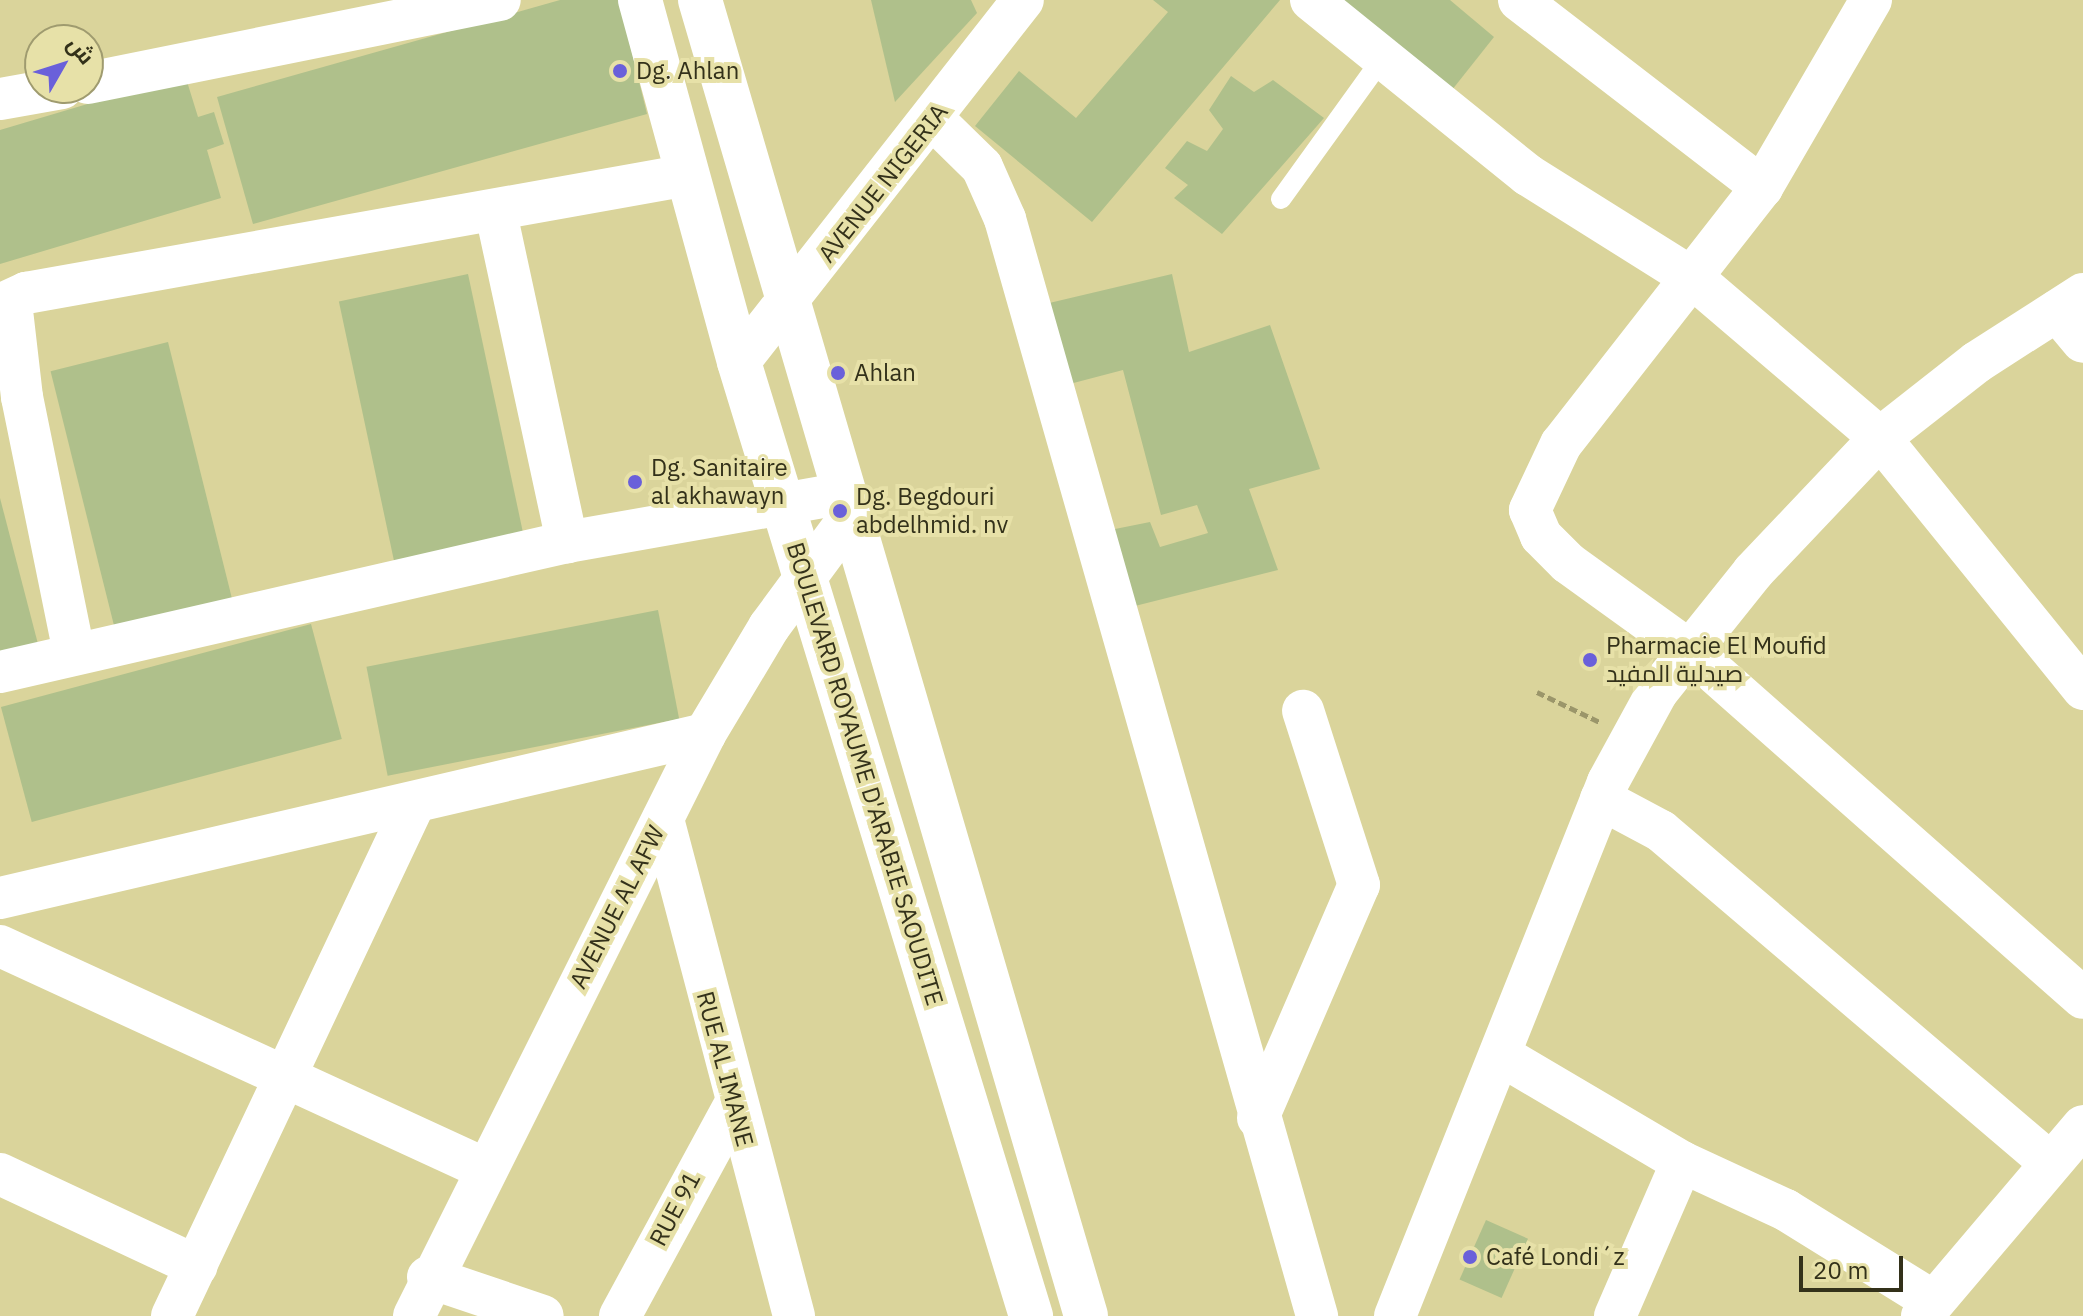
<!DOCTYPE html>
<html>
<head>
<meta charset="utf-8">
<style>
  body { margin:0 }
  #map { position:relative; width:2083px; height:1316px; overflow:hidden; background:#dad49b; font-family:"IBM Plex Sans",Cairo,sans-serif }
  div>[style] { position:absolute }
  .building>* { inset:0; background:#afc08b; transform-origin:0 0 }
  .path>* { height:5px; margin-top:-2.5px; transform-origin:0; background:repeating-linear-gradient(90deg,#9b966a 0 8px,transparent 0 12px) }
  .lane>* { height:20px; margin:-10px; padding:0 10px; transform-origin:10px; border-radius:10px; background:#fff }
  .street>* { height:42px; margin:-21px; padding:0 21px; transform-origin:21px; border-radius:21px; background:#fff }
  .secondary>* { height:44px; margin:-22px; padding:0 22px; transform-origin:22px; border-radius:22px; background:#fff }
  .dots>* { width:22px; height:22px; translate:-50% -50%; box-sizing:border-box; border:4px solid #e7e1a8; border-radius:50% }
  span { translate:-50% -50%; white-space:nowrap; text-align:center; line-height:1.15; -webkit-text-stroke:8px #e7e1a8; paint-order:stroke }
  .poi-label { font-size:24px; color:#33311a }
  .left { translate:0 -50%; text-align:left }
  .street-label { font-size:24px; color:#33311a }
  .north { position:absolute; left:24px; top:24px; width:80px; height:80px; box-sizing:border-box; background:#e7e1a8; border:2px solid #9f9b6f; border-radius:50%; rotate:51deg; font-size:22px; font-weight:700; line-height:32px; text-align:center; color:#33311a }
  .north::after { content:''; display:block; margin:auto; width:28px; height:36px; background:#6a60da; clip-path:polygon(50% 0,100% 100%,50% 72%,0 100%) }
  .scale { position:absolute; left:1799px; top:1256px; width:104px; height:36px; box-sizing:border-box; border:4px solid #33311a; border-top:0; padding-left:10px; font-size:24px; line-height:28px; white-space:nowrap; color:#33311a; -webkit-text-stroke:6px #e7e1a8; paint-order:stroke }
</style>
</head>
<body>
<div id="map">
  <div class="building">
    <i style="clip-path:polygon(560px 0,619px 0,647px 114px,253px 224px,217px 97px)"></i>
    <i style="clip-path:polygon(871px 0,971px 0,977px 13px,895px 102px)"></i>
    <i style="clip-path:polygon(1153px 0,1280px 0,1092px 222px,975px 126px,1019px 71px,1076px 118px,1168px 12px)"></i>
    <i style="clip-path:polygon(1327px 0,1450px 0,1494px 37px,1448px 95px)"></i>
    <i style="clip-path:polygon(185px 75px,198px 117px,214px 112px,224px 144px,207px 150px,221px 198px,0 264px,0 130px)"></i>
    <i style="clip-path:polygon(1231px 76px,1254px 92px,1273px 80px,1324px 118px,1222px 234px,1174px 198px,1188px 185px,1165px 168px,1187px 141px,1207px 151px,1223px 129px,1209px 110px)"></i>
    <i style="left:468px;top:274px;width:273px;height:132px;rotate:78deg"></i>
    <i style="clip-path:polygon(1172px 274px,1189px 352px,1270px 325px,1320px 469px,1249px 489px,1278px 570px,1127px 608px,1110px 530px,1150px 522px,1160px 547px,1208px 533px,1197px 505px,1161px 515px,1123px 370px,1062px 386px,1045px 304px)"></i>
    <i style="left:168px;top:342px;width:267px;height:121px;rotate:76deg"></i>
    <i style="clip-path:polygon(0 498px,38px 644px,0 654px)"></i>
    <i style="left:658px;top:610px;width:111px;height:297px;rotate:79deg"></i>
    <i style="left:311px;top:624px;width:119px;height:321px;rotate:75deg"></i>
    <i style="left:1486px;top:1220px;width:46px;height:65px;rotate:24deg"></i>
  </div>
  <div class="path">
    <i style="left:1537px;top:692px;width:70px;rotate:25.5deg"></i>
  </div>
  <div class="lane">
    <i style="left:1281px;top:199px;width:173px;rotate:-54.2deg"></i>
  </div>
  <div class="street">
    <i style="left:1311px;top:0;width:279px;rotate:38.9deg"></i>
    <i style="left:1528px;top:175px;width:196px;rotate:32.1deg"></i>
    <i style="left:1694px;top:279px;width:245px;rotate:40.5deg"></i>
    <i style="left:1880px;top:438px;width:323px;rotate:51deg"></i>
    <i style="left:1519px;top:0;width:307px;rotate:37.6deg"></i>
    <i style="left:1871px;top:0;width:216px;rotate:120.2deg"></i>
    <i style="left:1762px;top:187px;width:326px;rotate:128deg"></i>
    <i style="left:1561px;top:444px;width:73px;rotate:115.2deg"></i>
    <i style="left:1530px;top:510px;width:28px;rotate:67deg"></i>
    <i style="left:1541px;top:536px;width:38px;rotate:45deg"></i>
    <i style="left:1568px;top:563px;width:150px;rotate:35.8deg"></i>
    <i style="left:1690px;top:651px;width:524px;rotate:41.44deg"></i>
    <i style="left:88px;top:83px;width:420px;rotate:-11.4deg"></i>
    <i style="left:0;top:99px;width:63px;rotate:-10.1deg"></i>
    <i style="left:934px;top:120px;width:67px;rotate:44.4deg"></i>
    <i style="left:982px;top:167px;width:57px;rotate:66.1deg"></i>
    <i style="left:1005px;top:219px;width:1141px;rotate:74.12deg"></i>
    <i style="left:496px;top:213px;width:337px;rotate:77.8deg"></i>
    <i style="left:11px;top:302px;width:96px;rotate:83.4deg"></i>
    <i style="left:22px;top:397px;width:261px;rotate:78.5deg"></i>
    <i style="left:0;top:305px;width:29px;rotate:-25deg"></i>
    <i style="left:26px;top:293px;width:672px;rotate:-10.11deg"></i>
    <i style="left:2057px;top:311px;width:40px;rotate:50deg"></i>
    <i style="left:739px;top:362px;width:460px;rotate:-51.9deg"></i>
    <i style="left:0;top:672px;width:582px;rotate:-12.91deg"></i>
    <i style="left:567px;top:542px;width:281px;rotate:-10deg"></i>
    <i style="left:1601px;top:799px;width:68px;rotate:28.1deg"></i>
    <i style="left:1661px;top:831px;width:509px;rotate:40.45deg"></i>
    <i style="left:663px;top:819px;width:514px;rotate:75.23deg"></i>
    <i style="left:0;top:898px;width:724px;rotate:-13.1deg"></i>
    <i style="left:0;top:946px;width:532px;rotate:24.68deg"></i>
    <i style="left:1502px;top:1056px;width:209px;rotate:30.5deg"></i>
    <i style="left:1682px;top:1162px;width:115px;rotate:24.8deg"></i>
    <i style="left:1786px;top:1210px;width:171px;rotate:31.8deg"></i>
    <i style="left:1258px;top:1118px;width:254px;rotate:-66.6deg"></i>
    <i style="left:1359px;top:885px;width:183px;rotate:-107.8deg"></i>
    <i style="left:0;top:1174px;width:217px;rotate:25.1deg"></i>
    <i style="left:428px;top:1277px;width:121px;rotate:18.7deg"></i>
    <i style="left:172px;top:1316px;width:566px;rotate:-64.7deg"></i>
    <i style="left:414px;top:1316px;width:651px;rotate:-63.43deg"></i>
    <i style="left:705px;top:734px;width:125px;rotate:-59.1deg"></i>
    <i style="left:769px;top:627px;width:137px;rotate:-53.6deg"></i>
    <i style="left:620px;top:1316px;width:241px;rotate:-61.5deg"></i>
    <i style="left:1395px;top:1316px;width:575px;rotate:-68.25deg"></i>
    <i style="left:1608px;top:782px;width:102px;rotate:-61.4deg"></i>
    <i style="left:1657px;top:692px;width:154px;rotate:-51.3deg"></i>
    <i style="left:1753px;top:572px;width:185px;rotate:-46.5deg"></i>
    <i style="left:1880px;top:438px;width:123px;rotate:-38.1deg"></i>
    <i style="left:1977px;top:362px;width:126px;rotate:-32.7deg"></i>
    <i style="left:1615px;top:1316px;width:168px;rotate:-66.5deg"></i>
    <i style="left:1922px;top:1316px;width:249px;rotate:-49.7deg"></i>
  </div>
  <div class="secondary">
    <i style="left:640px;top:0;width:375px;rotate:74.7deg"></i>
    <i style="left:739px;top:362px;width:998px;rotate:72.98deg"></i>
    <i style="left:700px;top:0;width:1371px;rotate:73.65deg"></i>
  </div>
  <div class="dots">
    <i style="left:620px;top:71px;background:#6a60da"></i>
    <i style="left:838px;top:373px;background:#6a60da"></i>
    <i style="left:635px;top:482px;background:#6a60da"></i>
    <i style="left:840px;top:511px;background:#6a60da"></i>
    <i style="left:1590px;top:660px;background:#6a60da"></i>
    <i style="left:1470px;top:1257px;background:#6a60da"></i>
  </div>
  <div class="poi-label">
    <span class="left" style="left:636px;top:71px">Dg. Ahlan</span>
    <span class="left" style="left:854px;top:373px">Ahlan</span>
    <span class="left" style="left:651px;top:482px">Dg. Sanitaire<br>al akhawayn</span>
    <span class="left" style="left:856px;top:511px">Dg. Begdouri<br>abdelhmid. nv</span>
    <span class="left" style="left:1606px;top:660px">Pharmacie El Moufid<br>صيدلية المفيد</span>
    <span class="left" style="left:1486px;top:1257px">Café Londi´z</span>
  </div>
  <div class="street-label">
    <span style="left:883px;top:183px;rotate:-52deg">AVENUE NIGERIA</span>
    <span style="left:865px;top:774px;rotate:73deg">BOULEVARD ROYAUME D'ARABIE SAOUDITE</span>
    <span style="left:617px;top:907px;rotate:-63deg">AVENUE AL AFW</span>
    <span style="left:725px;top:1069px;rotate:75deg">RUE AL IMANE</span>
    <span style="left:675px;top:1209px;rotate:-62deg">RUE 91</span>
  </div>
  <div class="north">ش</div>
  <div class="scale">20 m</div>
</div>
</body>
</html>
